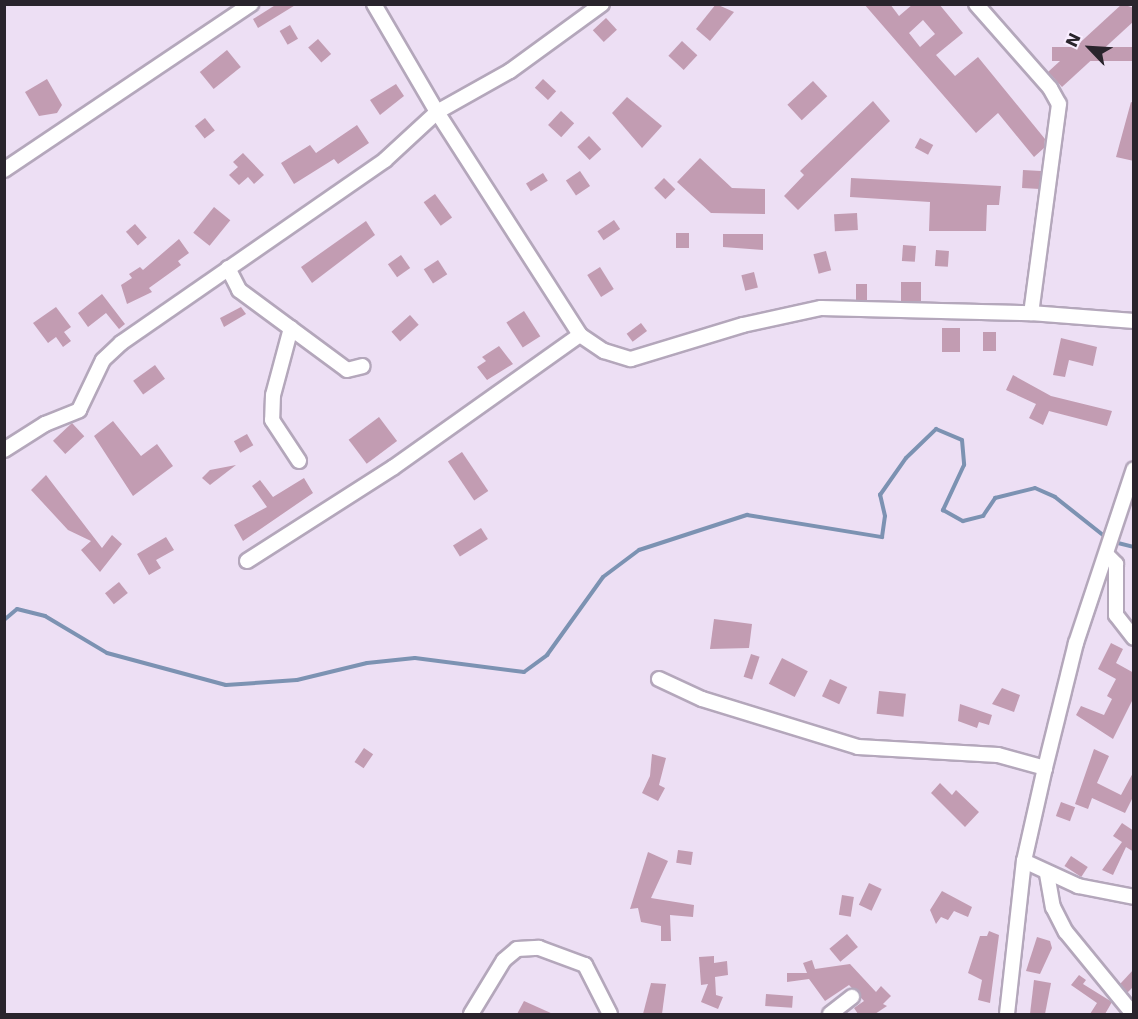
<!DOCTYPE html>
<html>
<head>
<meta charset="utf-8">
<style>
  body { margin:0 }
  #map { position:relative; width:1138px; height:1019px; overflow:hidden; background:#eddff4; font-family:"DejaVu Sans",sans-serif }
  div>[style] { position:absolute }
  .stream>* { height:4px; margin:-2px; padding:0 2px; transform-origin:2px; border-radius:2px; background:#7c92b2 }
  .building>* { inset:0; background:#c29cb2; transform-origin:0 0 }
  .roads { filter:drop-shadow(2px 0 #b4a7bb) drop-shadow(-2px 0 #b4a7bb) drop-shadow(0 2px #b4a7bb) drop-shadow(0 -2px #b4a7bb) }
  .minor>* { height:14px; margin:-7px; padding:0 7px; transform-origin:7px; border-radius:7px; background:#fff }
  span { translate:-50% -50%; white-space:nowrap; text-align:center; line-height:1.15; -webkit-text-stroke:4.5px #f9edff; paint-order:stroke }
  .frame { position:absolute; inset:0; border:6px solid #29242c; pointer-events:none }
  .north { position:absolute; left:1060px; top:18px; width:60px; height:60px; -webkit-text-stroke:4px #f9edff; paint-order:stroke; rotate:295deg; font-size:16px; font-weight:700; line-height:24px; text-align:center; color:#29242c }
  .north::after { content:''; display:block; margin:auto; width:21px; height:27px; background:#29242c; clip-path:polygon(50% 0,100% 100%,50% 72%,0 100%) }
</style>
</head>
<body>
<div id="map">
  <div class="stream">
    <i style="left:1114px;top:542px;width:21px;rotate:14deg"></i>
    <i style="left:4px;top:620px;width:17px;rotate:-40deg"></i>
    <i style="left:17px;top:609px;width:29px;rotate:14deg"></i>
    <i style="left:45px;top:616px;width:72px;rotate:30.8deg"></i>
    <i style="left:107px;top:653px;width:123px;rotate:15.1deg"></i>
    <i style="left:226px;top:685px;width:71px;rotate:-4deg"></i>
    <i style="left:297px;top:680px;width:72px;rotate:-13.7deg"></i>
    <i style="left:367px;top:663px;width:48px;rotate:-5.9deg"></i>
    <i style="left:415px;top:658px;width:110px;rotate:7.3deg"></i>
    <i style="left:524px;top:672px;width:29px;rotate:-36deg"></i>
    <i style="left:547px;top:655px;width:96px;rotate:-54.3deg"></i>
    <i style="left:603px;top:577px;width:45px;rotate:-36.9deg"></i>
    <i style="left:639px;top:550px;width:114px;rotate:-18deg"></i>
    <i style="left:747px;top:515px;width:137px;rotate:9.3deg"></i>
    <i style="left:882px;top:537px;width:21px;rotate:-82deg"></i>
    <i style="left:885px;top:516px;width:22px;rotate:-103deg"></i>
    <i style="left:880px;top:495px;width:45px;rotate:-54.9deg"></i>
    <i style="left:906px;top:458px;width:42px;rotate:-44deg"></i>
    <i style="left:936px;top:429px;width:28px;rotate:23deg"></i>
    <i style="left:962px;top:440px;width:25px;rotate:85deg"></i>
    <i style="left:964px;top:465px;width:50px;rotate:115deg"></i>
    <i style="left:943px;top:510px;width:23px;rotate:29deg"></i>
    <i style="left:963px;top:521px;width:21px;rotate:-14deg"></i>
    <i style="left:983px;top:516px;width:22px;rotate:-56deg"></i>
    <i style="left:995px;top:498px;width:41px;rotate:-14deg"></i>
    <i style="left:1035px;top:488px;width:22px;rotate:24deg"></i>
    <i style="left:1055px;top:497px;width:68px;rotate:38.4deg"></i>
  </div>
  <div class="building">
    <i style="clip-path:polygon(277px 4px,297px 4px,258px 28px,253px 19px)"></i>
    <i style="clip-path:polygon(716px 4px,734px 12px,710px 41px,696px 29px)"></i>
    <i style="clip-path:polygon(evenodd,864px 4px,890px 4px,899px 16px,913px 4px,939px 4px,963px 33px,936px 55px,955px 76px,978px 57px,1045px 139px,1044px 148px,1034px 157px,998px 113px,976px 133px,864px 4px,923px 20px,935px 34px,920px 47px,909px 33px,923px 20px)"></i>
    <i style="clip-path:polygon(1122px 4px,1134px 8px,1134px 21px,1062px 87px,1048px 72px)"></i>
    <i style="left:606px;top:18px;width:16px;height:18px;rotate:47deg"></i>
    <i style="left:290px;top:25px;width:16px;height:12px;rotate:60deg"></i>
    <i style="left:318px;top:39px;width:20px;height:13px;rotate:49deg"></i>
    <i style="left:682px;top:41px;width:21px;height:20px;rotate:43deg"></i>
    <i style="left:1134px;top:47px;width:14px;height:82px;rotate:90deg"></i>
    <i style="left:227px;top:50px;width:22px;height:35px;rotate:51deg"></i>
    <i style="clip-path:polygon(47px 79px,62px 105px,57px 113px,39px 116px,25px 92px)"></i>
    <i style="left:543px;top:79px;width:18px;height:12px;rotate:43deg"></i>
    <i style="left:813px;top:81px;width:21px;height:35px;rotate:47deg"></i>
    <i style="clip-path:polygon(396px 84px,404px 96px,380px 115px,370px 100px)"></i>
    <i style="clip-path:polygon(627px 97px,662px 126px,642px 148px,612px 113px)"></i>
    <i style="clip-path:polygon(873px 101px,890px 121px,798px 210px,784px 196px,804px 175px,800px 171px)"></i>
    <i style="clip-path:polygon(1131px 102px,1134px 103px,1134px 161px,1116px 157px)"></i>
    <i style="left:561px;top:111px;width:18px;height:19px;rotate:43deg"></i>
    <i style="left:205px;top:118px;width:16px;height:13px;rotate:52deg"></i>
    <i style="clip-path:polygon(357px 125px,369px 143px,338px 164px,334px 159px,294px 184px,281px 163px,310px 145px,316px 153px)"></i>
    <i style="left:589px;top:136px;width:18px;height:16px;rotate:47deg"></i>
    <i style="left:920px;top:138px;width:15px;height:11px;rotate:28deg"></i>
    <i style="clip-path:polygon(243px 153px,264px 175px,254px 184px,248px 177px,239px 185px,229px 175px,238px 167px,233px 162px)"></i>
    <i style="clip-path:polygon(700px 158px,732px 188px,765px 189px,765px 214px,711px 213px,677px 182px)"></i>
    <i style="left:1023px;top:170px;width:18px;height:18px;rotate:3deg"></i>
    <i style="left:580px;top:171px;width:18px;height:17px;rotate:56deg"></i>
    <i style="left:543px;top:173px;width:9px;height:20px;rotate:58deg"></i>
    <i style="left:664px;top:178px;width:16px;height:14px;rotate:45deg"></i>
    <i style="clip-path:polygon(851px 178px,1001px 186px,999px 205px,987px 205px,986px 231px,929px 231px,930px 202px,850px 197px)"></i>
    <i style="left:435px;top:194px;width:29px;height:14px;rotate:54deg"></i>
    <i style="left:214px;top:207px;width:21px;height:33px;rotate:39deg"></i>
    <i style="left:857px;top:213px;width:17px;height:23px;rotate:87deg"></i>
    <i style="left:614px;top:220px;width:11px;height:20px;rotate:56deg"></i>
    <i style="clip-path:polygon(366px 221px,375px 235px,312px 283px,301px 267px)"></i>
    <i style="left:135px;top:224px;width:18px;height:12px;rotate:49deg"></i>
    <i style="left:676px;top:233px;width:13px;height:15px"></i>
    <i style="clip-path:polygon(723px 234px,763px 234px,763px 250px,723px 247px)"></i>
    <i style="clip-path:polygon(179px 239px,189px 253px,178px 261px,181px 265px,149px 288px,152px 292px,127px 304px,121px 285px,132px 278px,129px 274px,140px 267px,143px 270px)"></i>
    <i style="left:903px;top:245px;width:13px;height:16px;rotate:4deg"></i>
    <i style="left:936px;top:250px;width:13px;height:16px;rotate:4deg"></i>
    <i style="left:826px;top:251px;width:20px;height:13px;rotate:75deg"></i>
    <i style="left:401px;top:255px;width:16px;height:16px;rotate:55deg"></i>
    <i style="left:438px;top:260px;width:17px;height:17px;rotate:57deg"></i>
    <i style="left:600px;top:267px;width:26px;height:15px;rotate:58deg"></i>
    <i style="left:754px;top:272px;width:16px;height:13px;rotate:76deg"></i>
    <i style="left:901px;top:282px;width:20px;height:19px"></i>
    <i style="left:856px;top:284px;width:11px;height:16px"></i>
    <i style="clip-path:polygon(102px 294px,125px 324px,119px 329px,106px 313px,88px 327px,78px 313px)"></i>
    <i style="clip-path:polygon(56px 307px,71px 327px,64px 332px,71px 341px,63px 347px,56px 337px,48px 343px,33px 323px)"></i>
    <i style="clip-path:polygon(241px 307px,246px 314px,224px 327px,220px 318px)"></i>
    <i style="left:524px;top:311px;width:30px;height:21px;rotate:57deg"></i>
    <i style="left:410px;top:315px;width:13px;height:25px;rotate:48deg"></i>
    <i style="left:641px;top:323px;width:10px;height:18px;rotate:53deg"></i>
    <i style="left:942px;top:328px;width:18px;height:24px"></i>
    <i style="left:983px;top:332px;width:13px;height:19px"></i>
    <i style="clip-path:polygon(1061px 338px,1097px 347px,1093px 366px,1069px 360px,1065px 377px,1053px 375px)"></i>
    <i style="clip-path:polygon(499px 346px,513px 364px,487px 380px,477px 367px,486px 361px,482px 357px)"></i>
    <i style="left:155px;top:365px;width:17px;height:27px;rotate:54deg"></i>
    <i style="clip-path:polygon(1013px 375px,1051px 396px,1112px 411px,1107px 426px,1049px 411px,1043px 425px,1029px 418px,1036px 404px,1006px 390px)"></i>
    <i style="left:379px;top:417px;width:30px;height:38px;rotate:53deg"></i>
    <i style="clip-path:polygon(113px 421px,141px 456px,157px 444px,173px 466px,133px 496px,94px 436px)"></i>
    <i style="left:72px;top:423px;width:18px;height:26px;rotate:47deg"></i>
    <i style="left:247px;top:434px;width:13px;height:15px;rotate:61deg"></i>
    <i style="left:462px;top:452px;width:47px;height:17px;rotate:56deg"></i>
    <i style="clip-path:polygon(236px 465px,210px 485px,202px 478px,210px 470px)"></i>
    <i style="clip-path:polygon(46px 475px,102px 548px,112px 535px,122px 544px,100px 572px,81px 550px,91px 541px,68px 530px,31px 490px)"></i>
    <i style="clip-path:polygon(304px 478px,313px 493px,243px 541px,234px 525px,267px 507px,252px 486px,260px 480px,273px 497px)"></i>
    <i style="left:481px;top:528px;width:13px;height:33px;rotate:58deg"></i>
    <i style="clip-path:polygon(166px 537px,174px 550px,156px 560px,161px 568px,149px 575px,137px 554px)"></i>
    <i style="left:119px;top:582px;width:14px;height:18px;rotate:51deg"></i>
    <i style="clip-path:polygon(714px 619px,752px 624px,749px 648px,710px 649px)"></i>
    <i style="clip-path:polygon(1111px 643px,1123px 649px,1116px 663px,1134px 673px,1134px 697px,1113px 739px,1076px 715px,1081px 706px,1104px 715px,1112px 699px,1107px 696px,1116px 679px,1098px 669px)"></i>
    <i style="left:751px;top:654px;width:9px;height:24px;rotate:18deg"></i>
    <i style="left:782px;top:658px;width:29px;height:29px;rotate:27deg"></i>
    <i style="left:830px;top:679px;width:19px;height:19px;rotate:25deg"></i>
    <i style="clip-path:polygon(1002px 688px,1020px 695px,1014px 712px,992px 704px)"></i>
    <i style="left:879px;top:691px;width:27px;height:23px;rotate:6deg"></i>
    <i style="clip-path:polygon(960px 704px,992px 715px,989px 725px,979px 722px,977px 728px,958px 721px)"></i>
    <i style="left:364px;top:748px;width:11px;height:17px;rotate:34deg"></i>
    <i style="clip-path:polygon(1094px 749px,1109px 756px,1097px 783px,1121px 795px,1134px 771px,1134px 795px,1125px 813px,1092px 798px,1088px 809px,1075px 804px)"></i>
    <i style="clip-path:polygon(652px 754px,666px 758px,659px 785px,665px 788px,658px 801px,642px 793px,650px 776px)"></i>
    <i style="clip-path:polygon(940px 783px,952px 795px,956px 790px,979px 812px,965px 827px,931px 793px)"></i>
    <i style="left:1061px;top:802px;width:15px;height:15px;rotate:20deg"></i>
    <i style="clip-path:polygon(1122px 823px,1134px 831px,1134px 852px,1126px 847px,1113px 875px,1102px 870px,1122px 842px,1113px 836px)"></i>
    <i style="left:678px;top:850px;width:15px;height:13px;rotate:8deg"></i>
    <i style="clip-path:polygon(648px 852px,668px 861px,651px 898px,694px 905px,693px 917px,670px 915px,671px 941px,661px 941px,661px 926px,641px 922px,638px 908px,630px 909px)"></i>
    <i style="left:1071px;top:856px;width:20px;height:12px;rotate:33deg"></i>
    <i style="left:869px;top:883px;width:14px;height:24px;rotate:25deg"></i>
    <i style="clip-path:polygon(942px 891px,972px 907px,968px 917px,954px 911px,948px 920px,941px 917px,936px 924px,930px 910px)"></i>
    <i style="left:842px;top:895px;width:12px;height:20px;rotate:9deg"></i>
    <i style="clip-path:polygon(989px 931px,999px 935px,990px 1003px,978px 1000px,982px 980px,968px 973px,980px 936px,987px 936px)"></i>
    <i style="left:847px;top:934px;width:17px;height:23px;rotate:50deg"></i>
    <i style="clip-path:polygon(1037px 937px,1050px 941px,1052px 948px,1040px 974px,1026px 971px)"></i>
    <i style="clip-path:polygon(714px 956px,714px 963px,727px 961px,728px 975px,715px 977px,716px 995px,723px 997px,718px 1009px,701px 1002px,708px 984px,701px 985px,699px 957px)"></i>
    <i style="clip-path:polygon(812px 960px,815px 969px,850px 964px,876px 992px,881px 986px,891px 996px,883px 1004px,887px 1006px,875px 1014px,858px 1014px,854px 1008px,864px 1001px,849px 985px,825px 1001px,809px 979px,787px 982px,787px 973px,807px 973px,803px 963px)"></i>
    <i style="clip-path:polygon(1134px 969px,1134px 986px,1127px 993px,1120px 984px)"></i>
    <i style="clip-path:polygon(1079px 975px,1086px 980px,1083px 984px,1112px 1002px,1105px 1014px,1090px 1014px,1097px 1003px,1071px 985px)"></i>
    <i style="clip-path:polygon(1034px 980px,1051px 983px,1045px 1014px,1030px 1014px)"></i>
    <i style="clip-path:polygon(651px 983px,666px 984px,662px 1014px,643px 1014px)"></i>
    <i style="left:766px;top:994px;width:27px;height:12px;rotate:4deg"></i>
    <i style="clip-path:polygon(524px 1001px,553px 1014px,517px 1014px)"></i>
  </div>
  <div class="roads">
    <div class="minor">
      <i style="left:602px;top:4px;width:114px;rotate:143.9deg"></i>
      <i style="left:510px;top:71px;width:84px;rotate:150.7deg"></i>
      <i style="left:437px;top:112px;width:265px;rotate:57.3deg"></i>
      <i style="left:580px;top:335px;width:29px;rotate:34deg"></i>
      <i style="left:604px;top:351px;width:28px;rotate:17deg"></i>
      <i style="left:631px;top:359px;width:117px;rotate:-16.9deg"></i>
      <i style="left:743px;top:325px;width:80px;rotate:-12.3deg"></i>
      <i style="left:821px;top:308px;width:210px;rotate:1.4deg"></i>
      <i style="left:976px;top:4px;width:112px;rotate:48.6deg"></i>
      <i style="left:1050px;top:88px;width:18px;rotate:61deg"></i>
      <i style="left:1059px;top:104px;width:211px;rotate:97.6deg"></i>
      <i style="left:1031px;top:313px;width:103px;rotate:4.4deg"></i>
      <i style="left:4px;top:170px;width:298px;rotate:-33.9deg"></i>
      <i style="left:228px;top:268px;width:25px;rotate:63deg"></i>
      <i style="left:239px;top:290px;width:134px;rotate:36.5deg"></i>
      <i style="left:347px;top:370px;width:16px;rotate:-14deg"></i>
      <i style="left:291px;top:328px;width:69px;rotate:105deg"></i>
      <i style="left:273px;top:395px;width:25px;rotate:92deg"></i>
      <i style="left:272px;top:420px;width:49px;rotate:56.6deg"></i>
      <i style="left:4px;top:450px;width:49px;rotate:-32.4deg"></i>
      <i style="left:45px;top:424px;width:37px;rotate:-22deg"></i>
      <i style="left:79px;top:410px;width:55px;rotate:-64.4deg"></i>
      <i style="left:103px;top:360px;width:25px;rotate:-43deg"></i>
      <i style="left:121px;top:343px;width:321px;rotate:-34.7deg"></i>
      <i style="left:385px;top:160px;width:71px;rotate:-42.7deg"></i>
      <i style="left:437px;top:112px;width:125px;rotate:-120.3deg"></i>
      <i style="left:1107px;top:555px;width:13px;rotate:45deg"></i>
      <i style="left:1116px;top:564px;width:51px;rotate:90deg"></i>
      <i style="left:1116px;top:615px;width:29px;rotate:52deg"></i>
      <i style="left:247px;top:561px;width:174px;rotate:-32.6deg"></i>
      <i style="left:394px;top:467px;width:228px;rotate:-35.4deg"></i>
      <i style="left:659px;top:679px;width:47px;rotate:24.9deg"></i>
      <i style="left:702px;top:699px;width:163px;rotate:17.1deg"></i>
      <i style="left:858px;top:747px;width:140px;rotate:3.3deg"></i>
      <i style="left:998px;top:755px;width:49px;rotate:15.5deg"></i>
      <i style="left:1024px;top:861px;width:60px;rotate:24.8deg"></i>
      <i style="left:1078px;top:886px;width:57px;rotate:11.1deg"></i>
      <i style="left:1047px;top:874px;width:34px;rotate:80deg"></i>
      <i style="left:1053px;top:907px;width:28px;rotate:63deg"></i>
      <i style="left:1066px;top:932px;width:106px;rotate:50.7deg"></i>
      <i style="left:471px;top:1014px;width:63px;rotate:-58.6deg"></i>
      <i style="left:504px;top:960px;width:17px;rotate:-40deg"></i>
      <i style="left:517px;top:949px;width:22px;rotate:-3deg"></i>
      <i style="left:539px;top:948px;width:49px;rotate:20.3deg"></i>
      <i style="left:585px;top:965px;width:55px;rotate:63deg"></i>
      <i style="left:830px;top:1014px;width:28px;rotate:-38deg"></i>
      <i style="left:1007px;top:1014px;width:154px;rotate:-83.7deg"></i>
      <i style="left:1024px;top:861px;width:95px;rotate:-77.3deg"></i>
      <i style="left:1045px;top:768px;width:129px;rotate:-76.1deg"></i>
      <i style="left:1076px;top:643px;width:183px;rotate:-71.6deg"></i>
    </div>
  </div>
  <div class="frame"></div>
  <div class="north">N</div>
</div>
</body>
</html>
